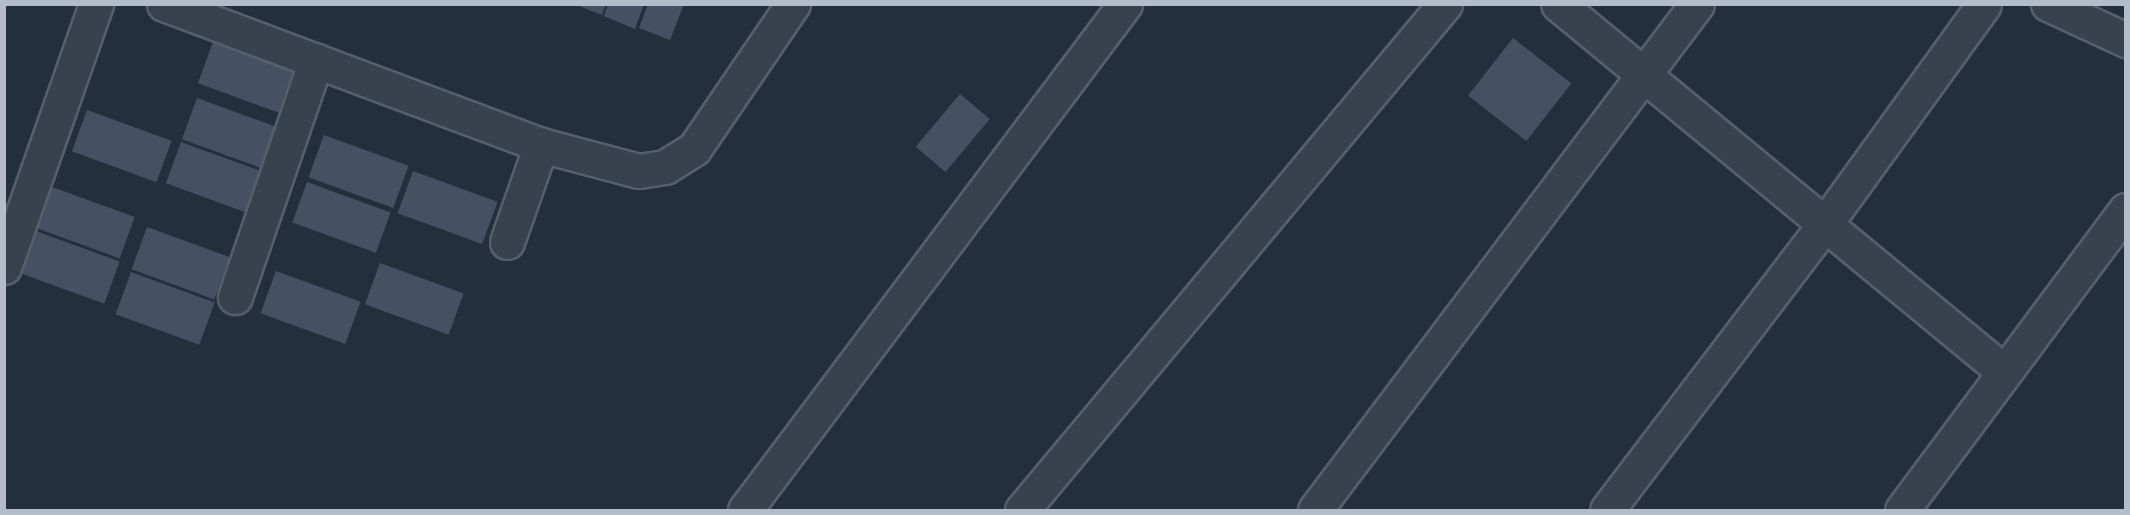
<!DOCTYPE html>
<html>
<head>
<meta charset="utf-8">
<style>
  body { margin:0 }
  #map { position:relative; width:2130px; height:515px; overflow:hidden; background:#242f3e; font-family:"Golos Text",sans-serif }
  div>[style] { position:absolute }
  .building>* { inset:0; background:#455162; transform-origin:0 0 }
  .roads { filter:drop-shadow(2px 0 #565f6c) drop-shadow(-2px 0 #565f6c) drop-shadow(0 2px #565f6c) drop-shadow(0 -2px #565f6c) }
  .minor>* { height:33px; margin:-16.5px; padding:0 16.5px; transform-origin:16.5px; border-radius:16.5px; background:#38414e }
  span { translate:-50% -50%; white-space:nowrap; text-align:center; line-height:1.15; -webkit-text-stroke:4.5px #1d2633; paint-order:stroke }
  .frame { position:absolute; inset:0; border:6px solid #b4bcc9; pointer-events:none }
</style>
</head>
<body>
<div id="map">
  <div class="building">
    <i style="clip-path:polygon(574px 4px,606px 4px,602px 15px)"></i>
    <i style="clip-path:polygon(608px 4px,644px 4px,635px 29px,604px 16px)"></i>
    <i style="clip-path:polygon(648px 4px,684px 4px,670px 40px,639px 28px)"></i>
    <i style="left:1513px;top:38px;width:74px;height:73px;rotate:38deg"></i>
    <i style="left:213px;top:42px;width:89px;height:44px;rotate:20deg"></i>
    <i style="left:960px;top:94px;width:39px;height:69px;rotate:40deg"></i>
    <i style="left:197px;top:98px;width:89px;height:44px;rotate:20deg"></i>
    <i style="left:87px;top:110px;width:90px;height:44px;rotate:20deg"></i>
    <i style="left:324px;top:135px;width:90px;height:45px;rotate:20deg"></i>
    <i style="left:181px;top:142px;width:89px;height:44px;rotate:20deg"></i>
    <i style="left:413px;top:171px;width:90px;height:45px;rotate:20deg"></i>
    <i style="left:307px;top:182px;width:89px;height:43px;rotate:20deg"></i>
    <i style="left:52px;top:187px;width:88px;height:44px;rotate:20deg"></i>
    <i style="left:147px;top:227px;width:88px;height:45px;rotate:20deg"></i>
    <i style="left:36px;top:231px;width:89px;height:45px;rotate:20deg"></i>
    <i style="left:380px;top:263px;width:89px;height:44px;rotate:20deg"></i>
    <i style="left:276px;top:271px;width:90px;height:45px;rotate:20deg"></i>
    <i style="left:131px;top:272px;width:89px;height:45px;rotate:20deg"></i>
  </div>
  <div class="roads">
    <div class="minor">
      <i style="left:164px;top:4px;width:403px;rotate:20.5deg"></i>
      <i style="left:541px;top:145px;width:101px;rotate:14.9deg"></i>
      <i style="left:639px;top:171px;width:26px;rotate:-9deg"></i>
      <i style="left:665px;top:167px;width:34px;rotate:-32deg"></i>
      <i style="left:694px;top:149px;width:176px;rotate:-55.7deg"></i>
      <i style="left:1558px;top:4px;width:577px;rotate:39.51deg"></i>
      <i style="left:2048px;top:4px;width:86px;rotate:24.8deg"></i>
      <i style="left:507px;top:242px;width:103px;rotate:-70.7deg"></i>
      <i style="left:4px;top:267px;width:279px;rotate:-70.7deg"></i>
      <i style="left:235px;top:297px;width:250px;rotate:-71.1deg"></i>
      <i style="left:745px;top:510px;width:633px;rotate:-53.09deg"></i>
      <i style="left:1022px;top:510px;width:660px;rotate:-50.11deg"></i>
      <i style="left:1315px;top:510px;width:634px;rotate:-52.95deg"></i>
      <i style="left:1607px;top:510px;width:360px;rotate:-52.7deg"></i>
      <i style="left:1825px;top:224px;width:271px;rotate:-54.1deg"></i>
      <i style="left:1902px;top:510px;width:374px;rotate:-53.3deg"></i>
    </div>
  </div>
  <div class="frame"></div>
</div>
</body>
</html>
